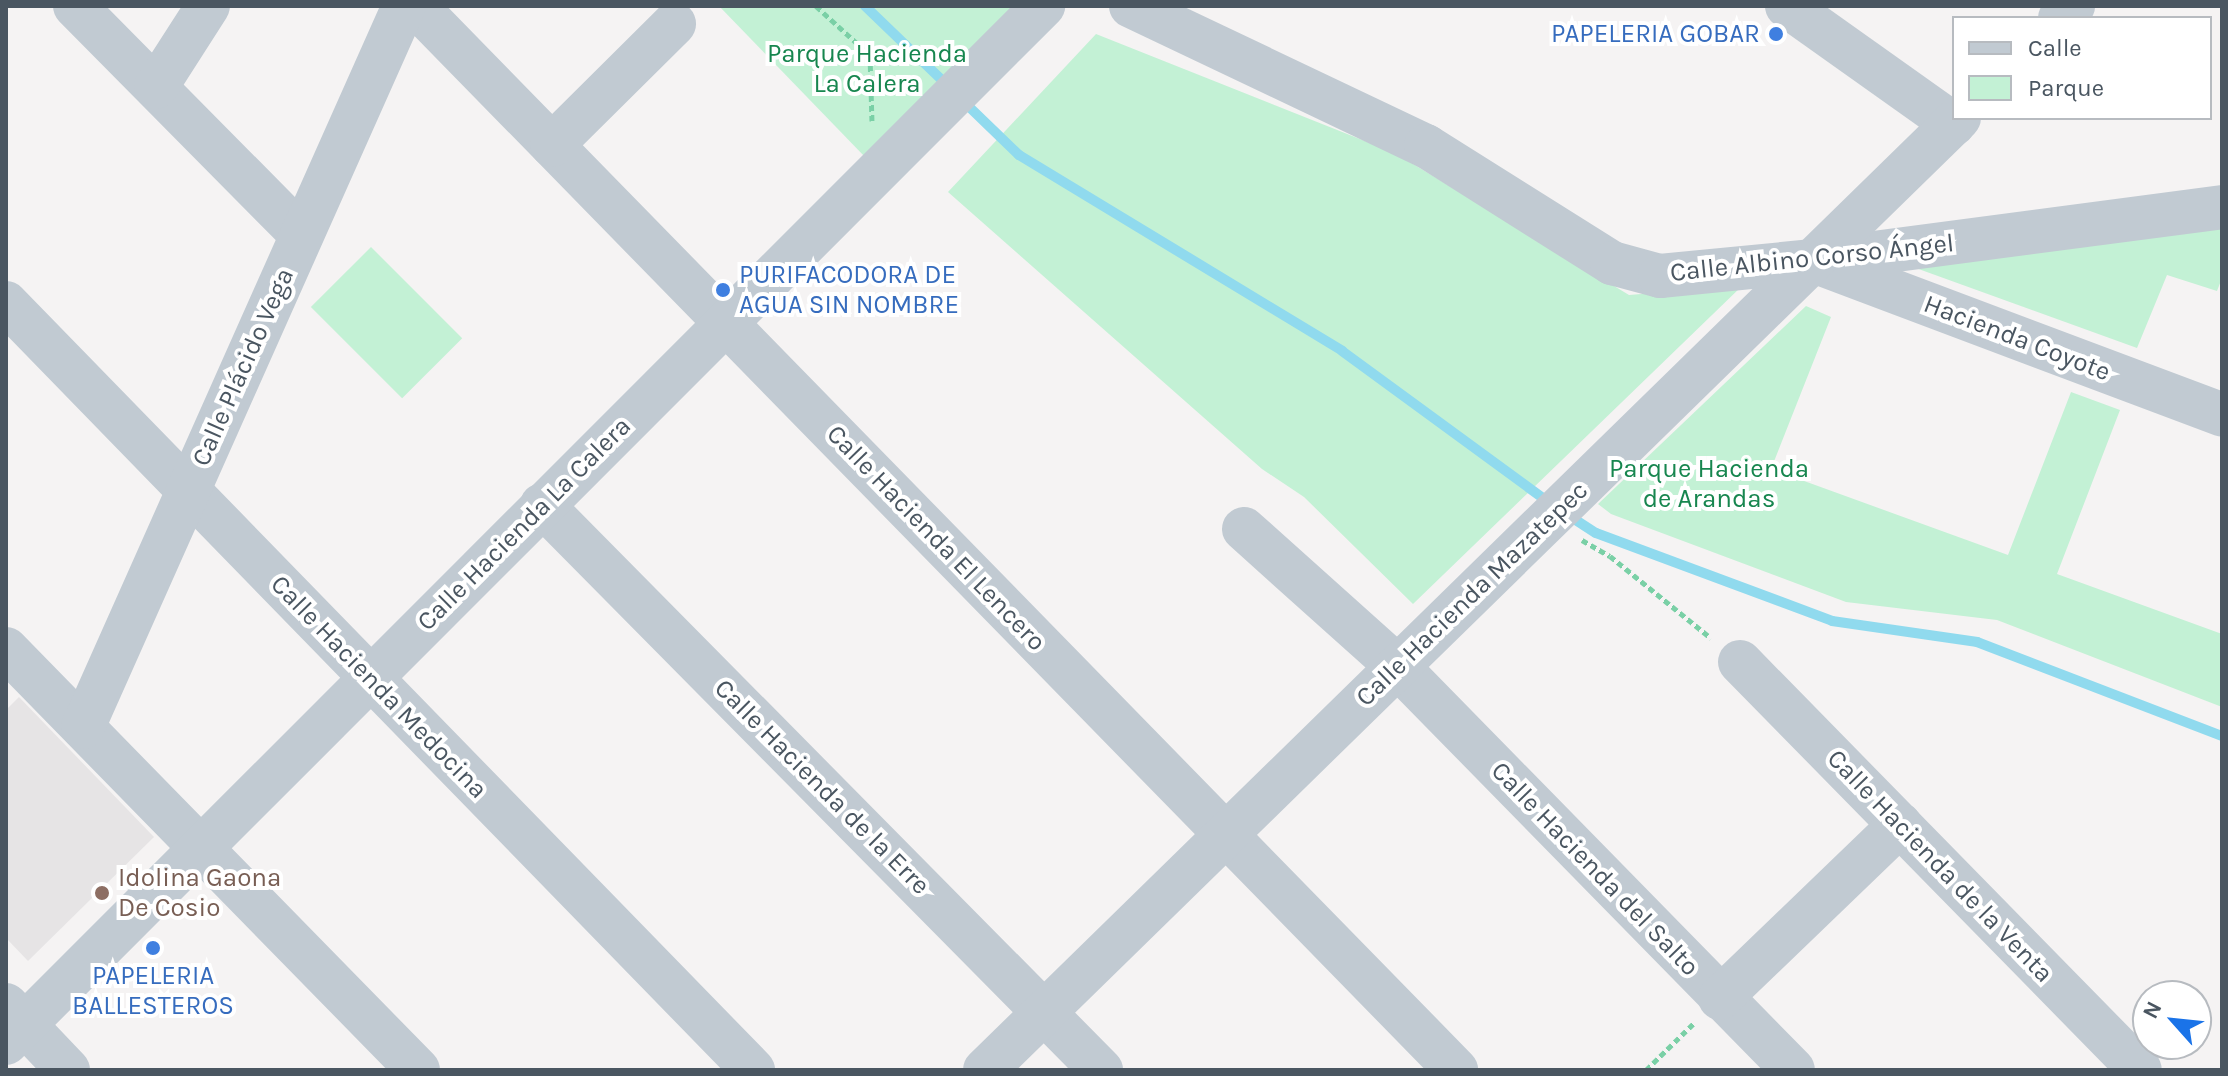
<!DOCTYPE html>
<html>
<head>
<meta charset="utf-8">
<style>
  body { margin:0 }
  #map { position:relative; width:2228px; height:1076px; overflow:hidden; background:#f5f3f3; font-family:Karla,sans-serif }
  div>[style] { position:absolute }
  .education>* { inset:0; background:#e6e4e5 }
  .green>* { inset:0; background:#c3f1d5; transform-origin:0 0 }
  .stream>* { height:10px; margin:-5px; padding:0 5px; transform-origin:5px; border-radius:5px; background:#90daee }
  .path>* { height:5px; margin-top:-2.5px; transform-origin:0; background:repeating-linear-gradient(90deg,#7ad0a6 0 6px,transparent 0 10px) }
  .minor>* { height:44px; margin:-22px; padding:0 22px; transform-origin:22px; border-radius:22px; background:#c1cad2 }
  .dots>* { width:22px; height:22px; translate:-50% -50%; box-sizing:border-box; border:4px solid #fff; border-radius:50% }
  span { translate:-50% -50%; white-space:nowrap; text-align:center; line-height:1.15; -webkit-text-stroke:8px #fff; paint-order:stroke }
  .shop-label { font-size:26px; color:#366cbe }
  .right { translate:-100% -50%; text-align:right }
  .left { translate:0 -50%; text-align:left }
  .park-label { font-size:26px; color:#17864f }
  .street-label { font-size:26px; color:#4a5661 }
  .education-label { font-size:26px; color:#785e54 }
  .frame { position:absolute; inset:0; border:8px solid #4a5661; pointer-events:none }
  .legend { position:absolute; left:1952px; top:16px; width:260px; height:104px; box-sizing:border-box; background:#fff; border:2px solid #b7bbc0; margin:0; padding:10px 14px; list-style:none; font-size:24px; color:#4a5661 }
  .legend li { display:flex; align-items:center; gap:16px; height:40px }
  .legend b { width:40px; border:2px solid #b7bbc0 }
  .north { position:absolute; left:2132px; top:980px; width:80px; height:80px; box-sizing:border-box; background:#fff; border:2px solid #b7bbc0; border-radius:50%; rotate:297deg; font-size:22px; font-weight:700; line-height:32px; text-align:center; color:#4a5661 }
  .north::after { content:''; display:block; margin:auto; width:28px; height:36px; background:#1a73e8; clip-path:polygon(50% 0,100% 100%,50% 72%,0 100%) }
</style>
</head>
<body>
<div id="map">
  <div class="education">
    <i style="clip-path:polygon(19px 697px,154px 837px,28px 961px,6px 938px,6px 710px)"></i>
  </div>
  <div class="green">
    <i style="clip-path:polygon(719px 6px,1017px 6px,865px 157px)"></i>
    <i style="clip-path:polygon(1096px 34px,1395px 153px,1629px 295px,1742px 286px,1413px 604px,1304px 497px,1262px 469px,948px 192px)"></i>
    <i style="clip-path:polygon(2222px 222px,2222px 278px,2217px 291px,2167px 275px,2137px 348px,1913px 267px)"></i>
    <i style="left:371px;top:247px;width:129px;height:85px;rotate:45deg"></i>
    <i style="clip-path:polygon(1806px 306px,1831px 317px,1771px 469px,2008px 555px,2071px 392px,2120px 410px,2057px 574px,2222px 634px,2222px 707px,1997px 620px,1846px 602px,1611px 514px,1598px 504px)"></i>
  </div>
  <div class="stream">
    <i style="left:865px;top:6px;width:115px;rotate:43.9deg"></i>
    <i style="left:962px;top:100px;width:79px;rotate:44deg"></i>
    <i style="left:1019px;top:155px;width:378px;rotate:31.2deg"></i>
    <i style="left:1342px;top:351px;width:259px;rotate:36.2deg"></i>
    <i style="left:1568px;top:515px;width:33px;rotate:33deg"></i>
    <i style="left:1596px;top:533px;width:252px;rotate:20.4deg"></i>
    <i style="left:1832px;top:621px;width:147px;rotate:8.2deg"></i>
    <i style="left:1977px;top:642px;width:262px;rotate:21deg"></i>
  </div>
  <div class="path">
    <i style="left:816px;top:6px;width:73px;rotate:42.2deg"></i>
    <i style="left:870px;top:55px;width:66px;rotate:88.3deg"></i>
    <i style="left:1582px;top:540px;width:32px;rotate:30deg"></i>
    <i style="left:1610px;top:556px;width:130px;rotate:39.1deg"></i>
    <i style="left:1646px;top:1070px;width:67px;rotate:-44.4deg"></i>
  </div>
  <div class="minor">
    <i style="left:75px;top:6px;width:322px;rotate:45.3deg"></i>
    <i style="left:416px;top:6px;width:1488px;rotate:45.65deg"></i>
    <i style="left:1131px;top:6px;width:327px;rotate:25.4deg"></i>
    <i style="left:1426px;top:146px;width:220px;rotate:32.2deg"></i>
    <i style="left:1612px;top:263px;width:50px;rotate:15.2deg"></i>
    <i style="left:1660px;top:276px;width:154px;rotate:-5.6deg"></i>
    <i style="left:1813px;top:261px;width:413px;rotate:-7.5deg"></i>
    <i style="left:1787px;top:6px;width:204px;rotate:35.4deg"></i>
    <i style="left:2060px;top:18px;width:18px;rotate:-43deg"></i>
    <i style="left:156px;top:87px;width:96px;rotate:-57.3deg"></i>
    <i style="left:552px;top:145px;width:172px;rotate:-44.8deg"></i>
    <i style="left:1816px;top:262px;width:434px;rotate:20.6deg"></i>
    <i style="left:6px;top:303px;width:1071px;rotate:45.76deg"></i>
    <i style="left:542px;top:505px;width:795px;rotate:45.31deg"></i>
    <i style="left:1244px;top:529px;width:207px;rotate:41.9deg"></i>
    <i style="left:1398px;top:667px;width:564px;rotate:45.57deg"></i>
    <i style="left:6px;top:649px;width:589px;rotate:45.62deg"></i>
    <i style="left:1740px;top:662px;width:571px;rotate:45.57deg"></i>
    <i style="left:83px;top:727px;width:789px;rotate:-66deg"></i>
    <i style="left:1720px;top:998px;width:250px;rotate:-43.9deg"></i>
    <i style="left:6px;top:1005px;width:90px;rotate:46.4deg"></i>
    <i style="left:6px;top:1043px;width:1467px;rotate:-45deg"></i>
    <i style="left:985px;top:1070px;width:1362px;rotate:-44.35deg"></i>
  </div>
  <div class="dots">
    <i style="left:1776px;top:34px;background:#3f7fe0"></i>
    <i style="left:723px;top:290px;background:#3f7fe0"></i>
    <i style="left:102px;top:893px;background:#8d6e63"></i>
    <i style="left:153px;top:948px;background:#3f7fe0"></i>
  </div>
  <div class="shop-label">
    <span class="right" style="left:1760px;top:34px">PAPELERIA GOBAR</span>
    <span class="left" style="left:739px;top:290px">PURIFACODORA DE<br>AGUA SIN NOMBRE</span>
    <span style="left:153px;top:991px">PAPELERIA<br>BALLESTEROS</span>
  </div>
  <div class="park-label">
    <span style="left:867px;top:69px">Parque Hacienda<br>La Calera</span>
    <span style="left:1709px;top:484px">Parque Hacienda<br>de Arandas</span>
  </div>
  <div class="street-label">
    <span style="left:1812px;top:258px;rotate:-6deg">Calle Albino Corso Ángel</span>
    <span style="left:2017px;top:338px;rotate:21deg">Hacienda Coyote</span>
    <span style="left:243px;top:367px;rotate:-66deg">Calle Plácido Vega</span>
    <span style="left:524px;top:524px;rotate:-45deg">Calle Hacienda La Calera</span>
    <span style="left:936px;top:538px;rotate:46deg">Calle Hacienda El Lencero</span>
    <span style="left:1472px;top:594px;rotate:-44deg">Calle Hacienda Mazatepec</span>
    <span style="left:379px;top:687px;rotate:46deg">Calle Hacienda Medocina</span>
    <span style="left:822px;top:787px;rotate:45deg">Calle Hacienda de la Erre</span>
    <span style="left:1940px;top:866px;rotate:46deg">Calle Hacienda de la Venta</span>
    <span style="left:1595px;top:869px;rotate:46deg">Calle Hacienda del Salto</span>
  </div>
  <div class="education-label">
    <span class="left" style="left:118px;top:893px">Idolina Gaona<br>De Cosio</span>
  </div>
  <div class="frame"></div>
  <ul class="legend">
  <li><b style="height:10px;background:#c1cad2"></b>Calle</li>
  <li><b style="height:22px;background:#c3f1d5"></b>Parque</li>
  </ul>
  <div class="north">N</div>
</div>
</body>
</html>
